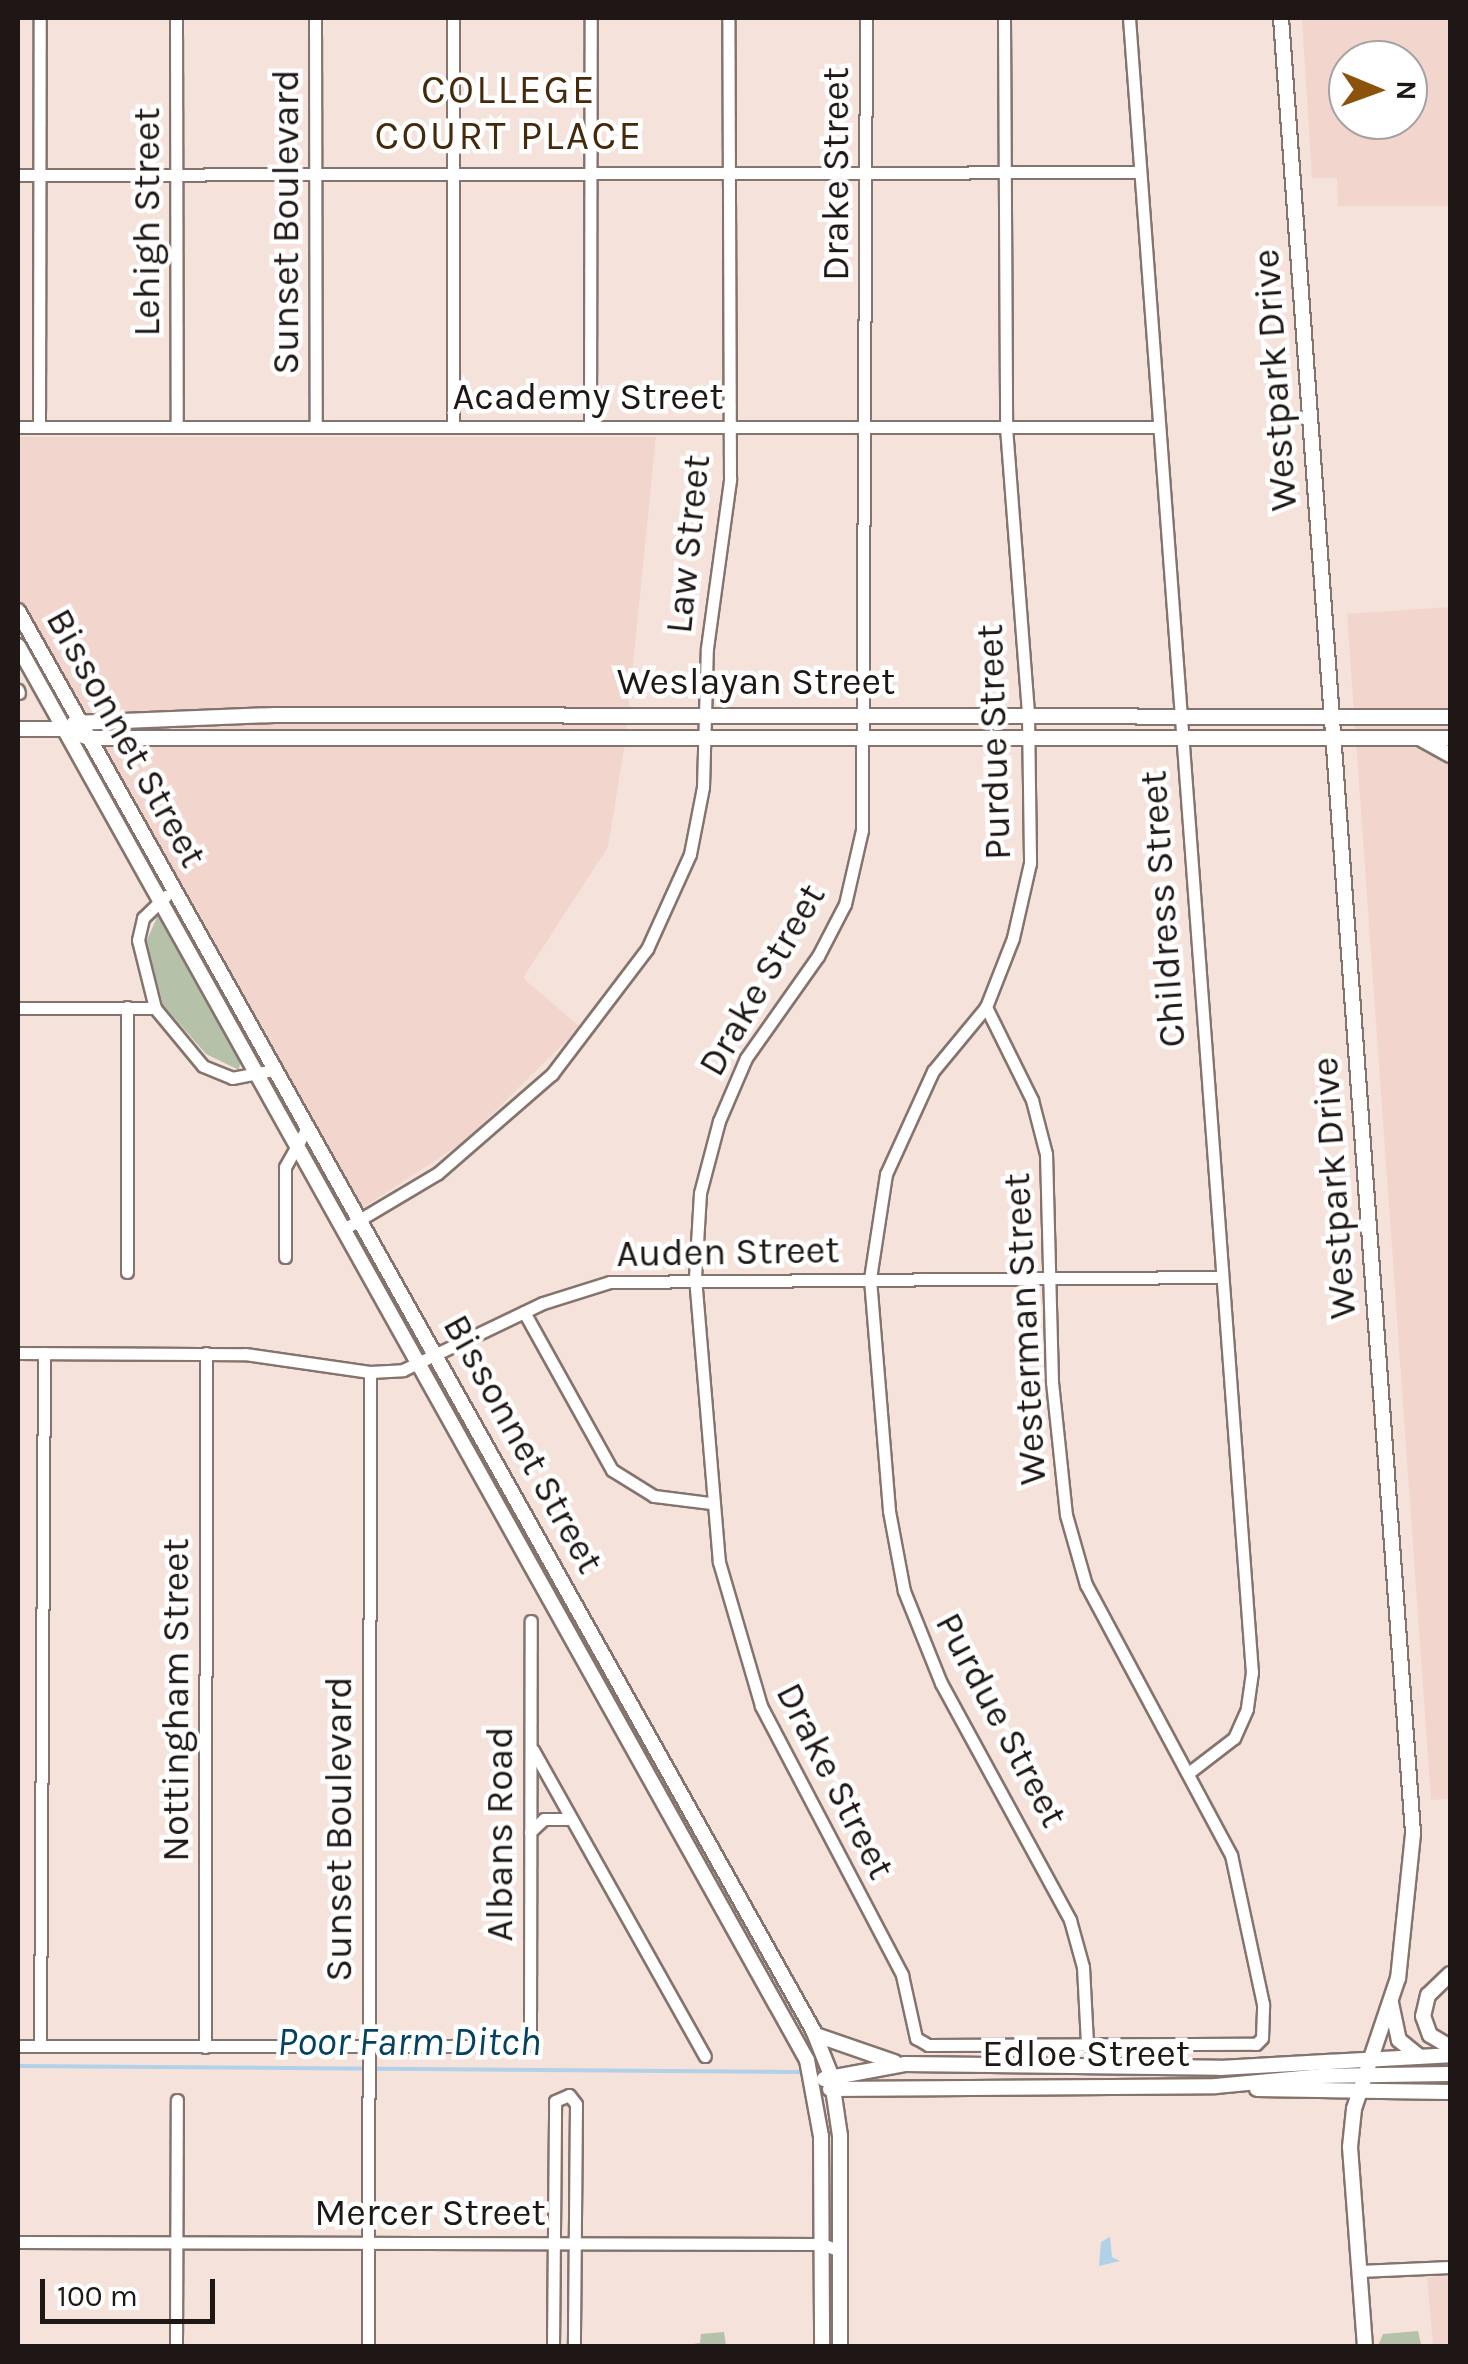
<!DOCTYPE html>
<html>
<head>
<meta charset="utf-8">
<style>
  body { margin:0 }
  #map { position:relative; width:1468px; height:2364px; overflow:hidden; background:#f5e2db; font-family:Karla,sans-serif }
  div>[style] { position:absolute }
  .built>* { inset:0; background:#f2d6cd }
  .green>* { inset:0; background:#b5c1a8 }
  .water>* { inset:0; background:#b0d1e7 }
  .stream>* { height:4px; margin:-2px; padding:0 2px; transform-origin:2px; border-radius:2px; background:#b0d1e7 }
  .roads { filter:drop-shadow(2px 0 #85746e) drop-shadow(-2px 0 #85746e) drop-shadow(0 2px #85746e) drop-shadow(0 -2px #85746e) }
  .minor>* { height:11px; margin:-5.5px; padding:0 5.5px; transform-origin:5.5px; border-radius:5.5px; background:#fff }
  .major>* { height:14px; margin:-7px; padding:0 7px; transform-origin:7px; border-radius:7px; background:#fff }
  span { translate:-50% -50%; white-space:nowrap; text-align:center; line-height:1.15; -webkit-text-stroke:9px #fff; paint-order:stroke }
  .street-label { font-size:38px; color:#1e1715 }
  .neighbourhood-label { font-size:40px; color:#45290b; letter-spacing:2.5px }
  .water-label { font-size:40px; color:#054160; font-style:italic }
  .frame { position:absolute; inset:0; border:20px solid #1e1715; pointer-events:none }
  .north { position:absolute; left:1328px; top:40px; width:100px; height:100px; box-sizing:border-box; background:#fff; border:2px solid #a5a2a1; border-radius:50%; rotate:91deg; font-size:28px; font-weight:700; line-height:40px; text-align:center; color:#1e1715 }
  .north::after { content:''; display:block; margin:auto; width:35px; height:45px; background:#8c520b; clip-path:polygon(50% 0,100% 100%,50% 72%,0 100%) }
  .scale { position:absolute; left:40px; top:2279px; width:175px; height:45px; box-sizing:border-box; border:5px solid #1e1715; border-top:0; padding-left:12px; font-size:30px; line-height:35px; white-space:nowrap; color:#1e1715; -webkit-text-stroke:8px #fff; paint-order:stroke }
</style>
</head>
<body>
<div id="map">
  <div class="built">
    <i style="clip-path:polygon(evenodd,1302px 18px,1450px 18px,1450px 206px,1338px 206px,1337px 178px,1312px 178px,1302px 18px,1348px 60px,1408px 60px,1408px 120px,1348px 120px,1348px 60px)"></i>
    <i style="clip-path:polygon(18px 437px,656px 437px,625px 743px,608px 847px,523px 978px,580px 1027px,465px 1141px,361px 1209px,18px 597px)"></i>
    <i style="clip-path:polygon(1450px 607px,1450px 1799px,1431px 1800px,1347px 614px)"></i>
    <i style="clip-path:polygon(1450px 2276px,1450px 2346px,1433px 2346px,1427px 2277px)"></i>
  </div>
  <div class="green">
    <i style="clip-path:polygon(159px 913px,241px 1057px,239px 1070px,206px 1054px,163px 1005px,146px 942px)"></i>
    <i style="clip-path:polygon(1418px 2331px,1421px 2344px,1378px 2346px,1383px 2334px)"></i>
    <i style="clip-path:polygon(724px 2332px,726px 2346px,678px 2346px,700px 2343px,701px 2334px)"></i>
  </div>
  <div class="water">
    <i style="clip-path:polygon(1110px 2237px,1112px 2257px,1120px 2261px,1099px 2266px,1101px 2242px)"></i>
  </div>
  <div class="stream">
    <i style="left:18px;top:2066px;width:783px;rotate:0.44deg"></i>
  </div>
  <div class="roads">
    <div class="minor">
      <i style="left:176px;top:18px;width:409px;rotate:89.9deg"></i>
      <i style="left:315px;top:18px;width:409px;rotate:89.9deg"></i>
      <i style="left:453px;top:18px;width:409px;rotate:90deg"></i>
      <i style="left:866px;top:18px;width:812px;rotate:90.28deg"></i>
      <i style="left:862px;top:830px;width:76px;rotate:102.9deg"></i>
      <i style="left:845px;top:904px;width:59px;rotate:117.4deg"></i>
      <i style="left:818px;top:956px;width:125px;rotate:125.2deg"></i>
      <i style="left:746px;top:1058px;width:69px;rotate:113.2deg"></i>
      <i style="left:719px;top:1121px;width:74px;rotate:104.8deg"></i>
      <i style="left:700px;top:1193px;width:84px;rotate:93.4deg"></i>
      <i style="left:695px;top:1277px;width:286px;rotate:85.2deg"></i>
      <i style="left:719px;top:1562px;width:150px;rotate:73.7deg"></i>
      <i style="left:761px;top:1706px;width:304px;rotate:62.3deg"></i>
      <i style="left:902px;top:1975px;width:65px;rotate:77.5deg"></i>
      <i style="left:916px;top:2038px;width:14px;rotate:30deg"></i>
      <i style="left:928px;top:2045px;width:328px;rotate:-0.2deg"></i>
      <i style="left:1256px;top:2044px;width:8px;rotate:-45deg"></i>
      <i style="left:1262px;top:2038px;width:34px;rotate:-88deg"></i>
      <i style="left:1263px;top:2004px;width:152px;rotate:-102.1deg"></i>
      <i style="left:1231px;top:1855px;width:306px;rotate:-118.2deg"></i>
      <i style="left:1086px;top:1585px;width:73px;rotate:-105.9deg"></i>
      <i style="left:1066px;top:1515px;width:134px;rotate:-96deg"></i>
      <i style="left:1052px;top:1382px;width:228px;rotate:-91.5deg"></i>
      <i style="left:1046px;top:1154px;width:56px;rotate:-104.5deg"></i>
      <i style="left:1032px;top:1100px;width:104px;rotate:-116.3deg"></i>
      <i style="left:1004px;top:18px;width:409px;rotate:89.7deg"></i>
      <i style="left:1006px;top:427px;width:289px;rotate:85.6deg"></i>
      <i style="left:1028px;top:715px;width:148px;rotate:89.2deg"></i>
      <i style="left:1030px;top:863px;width:77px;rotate:102.8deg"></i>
      <i style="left:1013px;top:938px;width:74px;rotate:111.4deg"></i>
      <i style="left:986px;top:1007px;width:83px;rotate:129.6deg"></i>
      <i style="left:933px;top:1071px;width:113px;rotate:114.5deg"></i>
      <i style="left:886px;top:1174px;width:106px;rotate:98.7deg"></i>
      <i style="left:870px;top:1279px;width:233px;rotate:85.3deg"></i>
      <i style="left:889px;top:1511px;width:81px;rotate:79.4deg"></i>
      <i style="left:904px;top:1591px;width:99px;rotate:68.1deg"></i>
      <i style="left:941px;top:1683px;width:270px;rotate:61.4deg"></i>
      <i style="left:1070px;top:1920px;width:49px;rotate:74.5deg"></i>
      <i style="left:1083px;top:1967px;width:76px;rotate:87deg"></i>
      <i style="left:1129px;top:18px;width:1659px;rotate:85.75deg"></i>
      <i style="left:1252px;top:1672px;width:37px;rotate:98deg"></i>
      <i style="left:1247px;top:1709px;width:32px;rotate:114deg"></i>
      <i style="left:1234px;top:1738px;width:54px;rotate:142.5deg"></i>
      <i style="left:18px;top:175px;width:1122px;rotate:-0.15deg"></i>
      <i style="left:18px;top:427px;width:1141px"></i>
      <i style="left:39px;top:427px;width:409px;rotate:-89.9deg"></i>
      <i style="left:590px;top:427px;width:409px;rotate:-89.9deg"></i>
      <i style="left:18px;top:690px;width:3px;rotate:72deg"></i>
      <i style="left:127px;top:1007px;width:265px;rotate:90deg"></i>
      <i style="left:18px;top:1008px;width:137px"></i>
      <i style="left:155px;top:1008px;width:75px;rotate:50.4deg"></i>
      <i style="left:203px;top:1066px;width:31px;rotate:22deg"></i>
      <i style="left:232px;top:1078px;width:43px;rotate:-10.8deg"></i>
      <i style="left:155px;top:1008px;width:70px;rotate:-104deg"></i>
      <i style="left:138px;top:940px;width:23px;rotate:-77deg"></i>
      <i style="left:143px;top:918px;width:32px;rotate:-44deg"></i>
      <i style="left:344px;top:1229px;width:109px;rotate:-30.8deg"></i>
      <i style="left:438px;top:1173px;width:151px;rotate:-41deg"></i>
      <i style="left:552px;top:1074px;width:157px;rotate:-52.8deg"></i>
      <i style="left:647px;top:949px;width:104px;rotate:-65.6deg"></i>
      <i style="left:690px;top:854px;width:68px;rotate:-79deg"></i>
      <i style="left:703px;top:787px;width:139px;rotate:-88.4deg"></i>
      <i style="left:707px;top:648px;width:170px;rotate:-82.2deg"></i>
      <i style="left:730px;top:480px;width:462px;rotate:-90.2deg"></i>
      <i style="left:285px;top:1257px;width:90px;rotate:-90deg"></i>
      <i style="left:285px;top:1167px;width:45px;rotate:-60.6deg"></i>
      <i style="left:524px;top:1312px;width:181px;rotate:60.9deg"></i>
      <i style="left:612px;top:1470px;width:49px;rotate:31.8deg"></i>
      <i style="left:654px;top:1496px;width:56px;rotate:7.1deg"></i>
      <i style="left:18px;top:1353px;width:227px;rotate:0.3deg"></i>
      <i style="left:245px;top:1354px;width:126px;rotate:8.2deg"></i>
      <i style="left:370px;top:1372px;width:33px;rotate:-3deg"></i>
      <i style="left:403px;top:1370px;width:155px;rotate:-25.6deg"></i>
      <i style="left:543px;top:1303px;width:70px;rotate:-17.4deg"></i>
      <i style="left:610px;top:1282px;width:611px;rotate:-0.47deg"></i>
      <i style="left:533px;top:1750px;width:351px;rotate:60.7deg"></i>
      <i style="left:530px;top:1832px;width:19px;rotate:-43deg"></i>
      <i style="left:544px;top:1819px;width:27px"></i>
      <i style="left:18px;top:2046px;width:507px"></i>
      <i style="left:525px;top:2046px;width:18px;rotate:-74deg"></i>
      <i style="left:530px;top:2029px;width:408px;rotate:-89.9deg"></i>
      <i style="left:40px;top:2046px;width:693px;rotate:-89.67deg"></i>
      <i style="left:205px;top:2047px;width:694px;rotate:-89.92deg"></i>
      <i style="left:18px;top:2242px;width:804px;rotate:0.14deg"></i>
      <i style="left:822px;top:2244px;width:19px;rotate:21deg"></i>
      <i style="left:1359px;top:2271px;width:91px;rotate:-2.5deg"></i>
      <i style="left:176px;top:2346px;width:246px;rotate:-89.8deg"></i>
      <i style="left:368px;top:2346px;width:974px;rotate:-89.88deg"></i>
      <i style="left:553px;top:2346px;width:245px;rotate:-89.5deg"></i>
      <i style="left:555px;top:2101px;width:15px;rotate:-23deg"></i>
      <i style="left:569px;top:2095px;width:11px;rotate:52deg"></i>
      <i style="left:576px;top:2104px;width:242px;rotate:90.5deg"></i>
    </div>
    <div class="major">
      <i style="left:1281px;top:18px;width:1821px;rotate:85.84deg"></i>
      <i style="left:1413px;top:1834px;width:145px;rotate:95.9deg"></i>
      <i style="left:1398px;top:1978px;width:138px;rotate:108.6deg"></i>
      <i style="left:1354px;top:2109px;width:38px;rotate:96deg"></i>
      <i style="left:1350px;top:2147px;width:200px;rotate:85.7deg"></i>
      <i style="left:18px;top:611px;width:1627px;rotate:60.74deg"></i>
      <i style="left:813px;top:2030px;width:48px;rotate:68.2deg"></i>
      <i style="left:831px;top:2075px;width:62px;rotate:81.6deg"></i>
      <i style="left:840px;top:2136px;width:210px;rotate:90deg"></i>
      <i style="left:18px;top:646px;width:1619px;rotate:60.84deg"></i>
      <i style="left:807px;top:2060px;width:77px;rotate:79.6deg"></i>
      <i style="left:821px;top:2136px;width:210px;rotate:89.7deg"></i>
      <i style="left:74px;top:723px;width:201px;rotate:-2.3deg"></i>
      <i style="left:275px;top:715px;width:1175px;rotate:0.1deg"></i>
      <i style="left:18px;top:729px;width:46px"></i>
      <i style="left:64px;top:729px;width:27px;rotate:20deg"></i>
      <i style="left:89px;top:738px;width:1361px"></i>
      <i style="left:1423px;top:740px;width:31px;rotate:29deg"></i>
      <i style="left:1450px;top:1974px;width:30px;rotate:136deg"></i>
      <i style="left:1428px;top:1995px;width:22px;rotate:103deg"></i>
      <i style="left:1423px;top:2016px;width:20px;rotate:70deg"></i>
      <i style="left:1430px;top:2035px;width:23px;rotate:31deg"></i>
      <i style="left:1391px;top:2003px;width:38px;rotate:78deg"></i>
      <i style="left:1399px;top:2040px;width:26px;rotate:39deg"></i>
      <i style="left:816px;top:2035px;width:83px;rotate:19.1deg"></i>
      <i style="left:824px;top:2079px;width:82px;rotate:-10.5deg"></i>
      <i style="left:905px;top:2064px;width:315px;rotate:0.7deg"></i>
      <i style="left:1220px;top:2068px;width:230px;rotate:-3.2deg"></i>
      <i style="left:830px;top:2089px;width:386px;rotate:-0.4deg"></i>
      <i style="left:1216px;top:2086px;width:105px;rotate:-5.4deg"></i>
      <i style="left:1321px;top:2076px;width:129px;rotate:-0.9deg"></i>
      <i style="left:1257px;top:2089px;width:193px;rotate:0.9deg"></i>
    </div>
  </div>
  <div class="street-label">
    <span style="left:836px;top:174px;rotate:-90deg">Drake Street</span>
    <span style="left:147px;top:222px;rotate:-90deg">Lehigh Street</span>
    <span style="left:286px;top:222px;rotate:-90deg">Sunset Boulevard</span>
    <span style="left:1275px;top:380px;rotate:-94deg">Westpark Drive</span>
    <span style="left:588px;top:397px">Academy Street</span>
    <span style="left:688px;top:544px;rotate:-84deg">Law Street</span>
    <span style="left:756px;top:682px">Weslayan Street</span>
    <span style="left:126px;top:738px;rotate:61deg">Bissonnet Street</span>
    <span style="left:994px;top:742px;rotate:-92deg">Purdue Street</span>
    <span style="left:1163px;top:909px;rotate:-94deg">Childress Street</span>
    <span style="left:762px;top:980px;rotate:-60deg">Drake Street</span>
    <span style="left:1334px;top:1188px;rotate:-94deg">Westpark Drive</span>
    <span style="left:728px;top:1252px;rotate:-1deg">Auden Street</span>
    <span style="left:1025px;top:1329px;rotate:-93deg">Westerman Street</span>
    <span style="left:523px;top:1444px;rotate:61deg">Bissonnet Street</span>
    <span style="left:176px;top:1700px;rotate:-90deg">Nottingham Street</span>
    <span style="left:1001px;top:1720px;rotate:62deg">Purdue Street</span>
    <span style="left:835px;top:1781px;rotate:63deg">Drake Street</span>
    <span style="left:339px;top:1829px;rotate:-90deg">Sunset Boulevard</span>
    <span style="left:500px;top:1834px;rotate:-90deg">Albans Road</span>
    <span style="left:1086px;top:2054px">Edloe Street</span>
    <span style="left:430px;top:2213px">Mercer Street</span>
  </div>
  <div class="neighbourhood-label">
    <span style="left:509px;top:113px">COLLEGE<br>COURT PLACE</span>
  </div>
  <div class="water-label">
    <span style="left:409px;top:2042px">Poor Farm Ditch</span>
  </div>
  <div class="frame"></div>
  <div class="north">N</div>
  <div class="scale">100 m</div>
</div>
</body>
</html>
